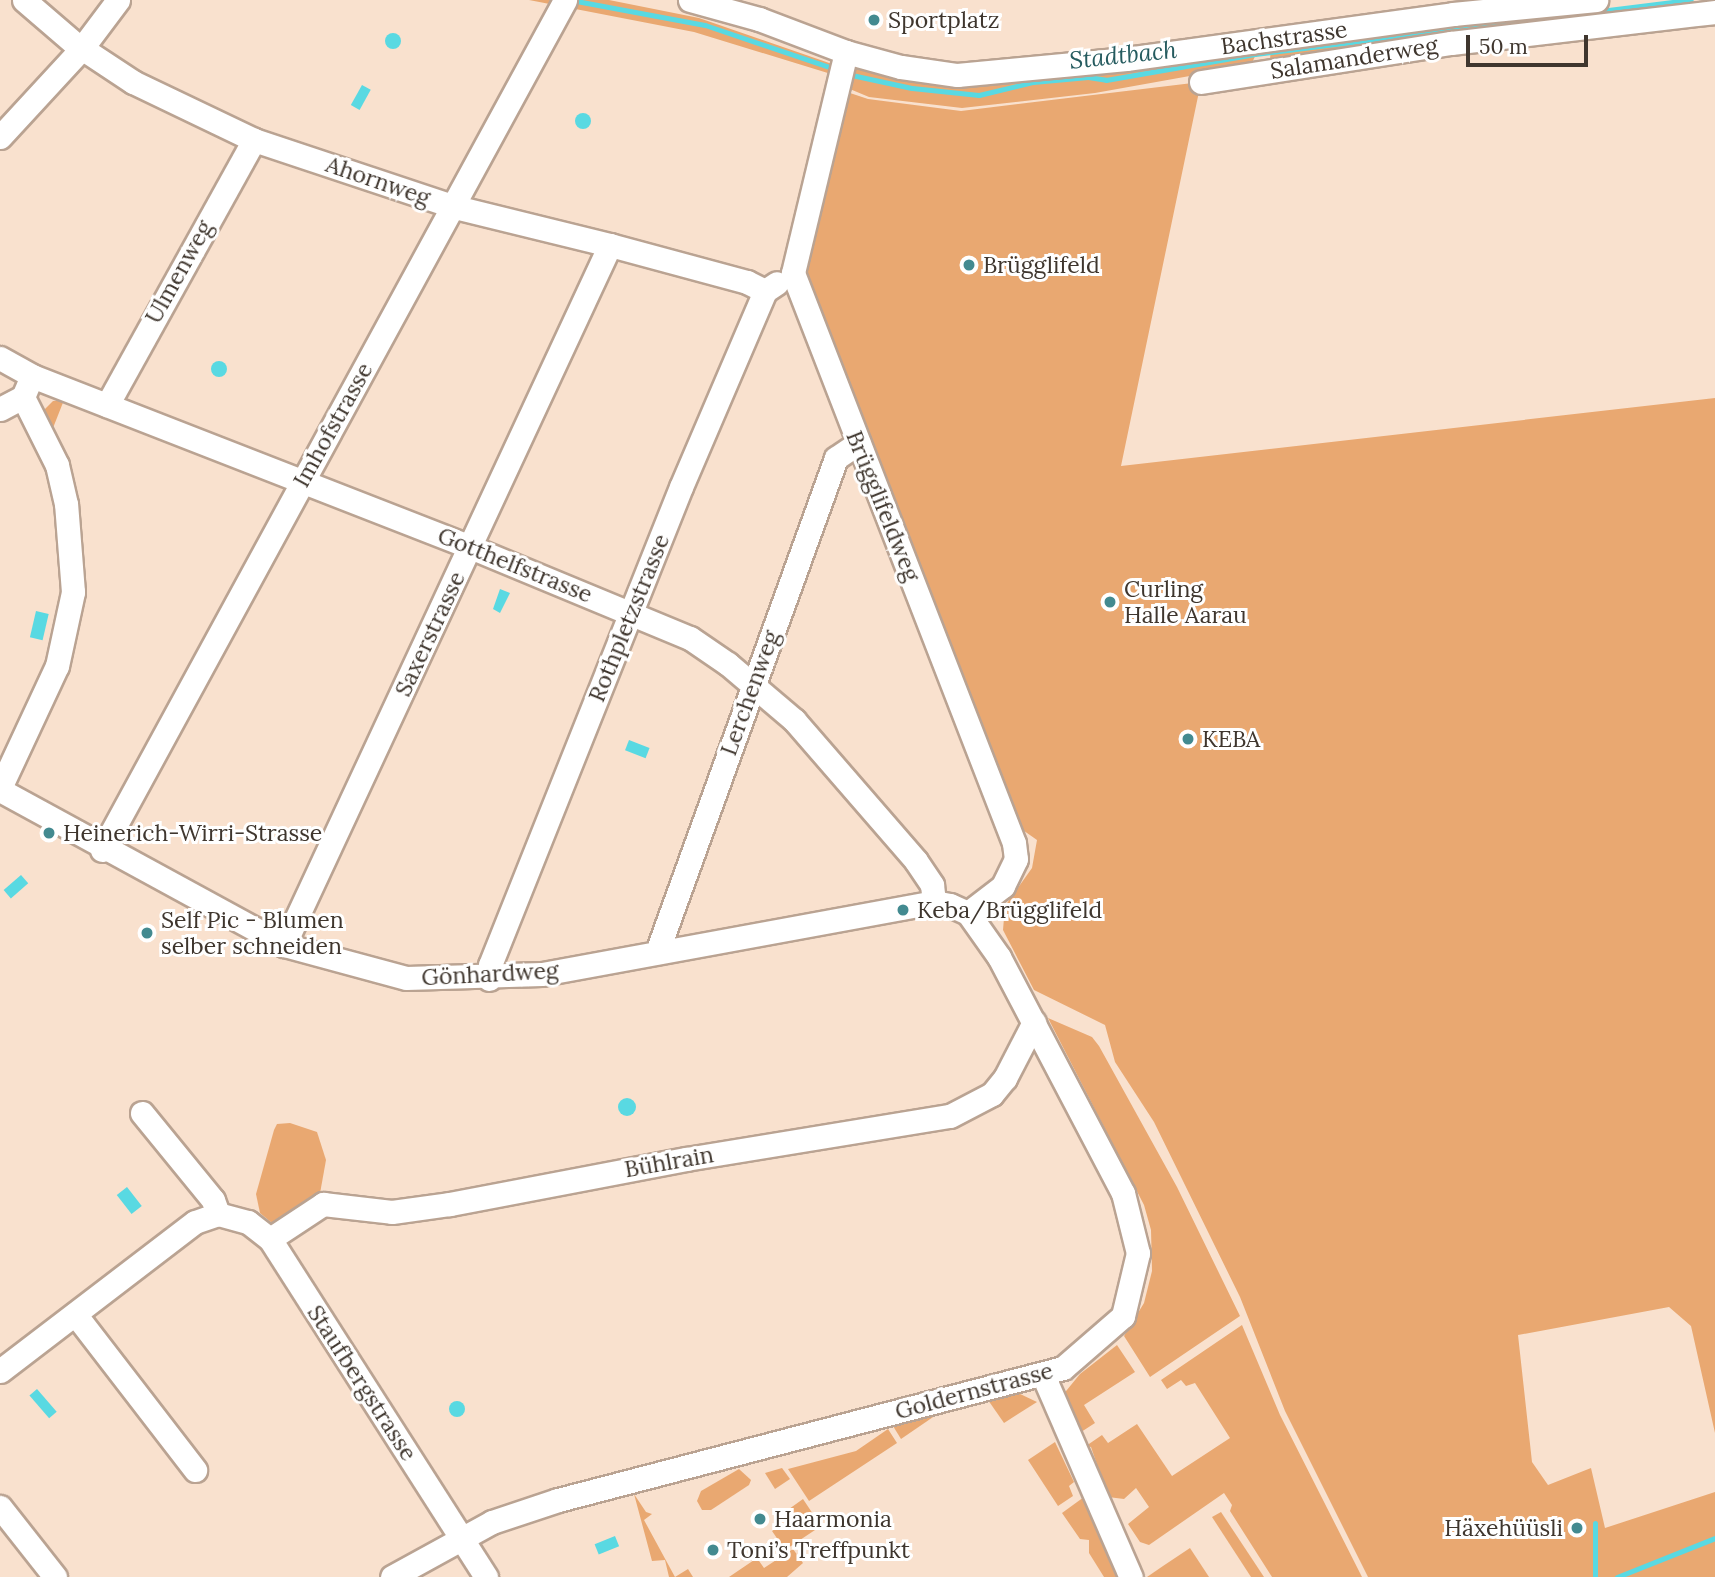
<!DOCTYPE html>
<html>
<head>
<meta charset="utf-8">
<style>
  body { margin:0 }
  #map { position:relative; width:1715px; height:1577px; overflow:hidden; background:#f9e1ce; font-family:Lora,serif }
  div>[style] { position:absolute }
  .green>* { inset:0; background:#e9a871 }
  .water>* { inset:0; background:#59d9e2; transform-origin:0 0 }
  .round { border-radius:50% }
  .stream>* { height:5px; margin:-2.5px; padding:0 2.5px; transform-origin:2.5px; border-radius:2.5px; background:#59d9e2 }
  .roads { filter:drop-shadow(2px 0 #baa392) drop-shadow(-2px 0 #baa392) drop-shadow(0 2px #baa392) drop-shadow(0 -2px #baa392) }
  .minor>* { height:23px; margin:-11.5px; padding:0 11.5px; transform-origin:11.5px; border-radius:11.5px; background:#fff }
  .dots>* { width:19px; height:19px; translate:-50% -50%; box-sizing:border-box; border:4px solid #fff; border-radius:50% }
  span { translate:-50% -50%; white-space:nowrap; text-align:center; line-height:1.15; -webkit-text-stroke:6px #fff; paint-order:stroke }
  .poi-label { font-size:23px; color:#3f362e }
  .left { translate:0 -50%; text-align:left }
  .right { translate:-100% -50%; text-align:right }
  .street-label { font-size:23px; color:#3f362e }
  .water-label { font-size:24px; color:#255b5f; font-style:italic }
  .scale { position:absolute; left:1466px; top:35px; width:122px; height:32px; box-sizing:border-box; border:4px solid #3f362e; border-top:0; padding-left:9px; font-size:21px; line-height:24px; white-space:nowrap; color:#3f362e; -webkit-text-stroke:5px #fff; paint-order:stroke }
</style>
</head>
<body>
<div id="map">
  <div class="green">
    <i style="clip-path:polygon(529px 0,609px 0,699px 18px,835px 65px,831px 74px,694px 32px)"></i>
    <i style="clip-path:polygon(1584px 6px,1587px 20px,1274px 64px,1270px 59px,1271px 49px)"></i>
    <i style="clip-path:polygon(1257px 52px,1251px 65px,1095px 93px,962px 108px,869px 97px,845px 87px,852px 65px,905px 74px)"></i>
    <i style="clip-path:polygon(1201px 82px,1121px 466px,1715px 398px,1715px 1433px,1691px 1326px,1669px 1307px,1518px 1335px,1532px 1462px,1548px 1485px,1591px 1468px,1605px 1528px,1715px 1492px,1715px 1577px,1368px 1577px,1285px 1411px,1240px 1297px,1154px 1122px,1115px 1062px,1105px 1025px,1034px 990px,1003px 930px,1005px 906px,1032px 868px,1037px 840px,1007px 819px,793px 273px,838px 89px,868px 99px,961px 111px)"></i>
    <i style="clip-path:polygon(64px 400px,51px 433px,44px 410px,53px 401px)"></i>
    <i style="clip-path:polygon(1048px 1018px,1092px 1037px,1099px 1046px,1177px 1187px,1240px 1316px,1150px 1377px,1124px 1336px,1144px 1303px,1152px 1271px,1151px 1230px,1144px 1205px)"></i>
    <i style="clip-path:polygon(290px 1123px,317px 1132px,326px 1160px,319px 1199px,272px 1223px,260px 1213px,256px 1194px,274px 1130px,277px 1124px)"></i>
    <i style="clip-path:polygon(1242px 1325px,1280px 1415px,1362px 1577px,1272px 1577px,1230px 1511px,1232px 1505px,1224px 1493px,1149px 1545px,1140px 1542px,1128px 1524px,1149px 1507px,1136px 1488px,1124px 1499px,1108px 1497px,1091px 1447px,1086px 1446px,1102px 1435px,1108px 1443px,1137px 1424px,1172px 1476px,1230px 1438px,1195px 1383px,1186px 1386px,1181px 1380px,1167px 1389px,1161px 1380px)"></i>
    <i style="clip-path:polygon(1117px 1345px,1135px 1372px,1084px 1405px,1095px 1423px,1078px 1434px,1062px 1396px,1080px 1374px)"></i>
    <i style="clip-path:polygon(1018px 1393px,1037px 1402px,1004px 1423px,988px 1400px)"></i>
    <i style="clip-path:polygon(939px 1413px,901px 1439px,893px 1426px)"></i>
    <i style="clip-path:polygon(888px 1429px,897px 1443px,809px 1501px,788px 1469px,856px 1451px)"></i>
    <i style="clip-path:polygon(1055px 1442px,1074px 1482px,1069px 1486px,1073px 1496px,1058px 1506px,1028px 1460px)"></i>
    <i style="clip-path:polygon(782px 1468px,790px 1479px,775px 1489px,765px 1473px)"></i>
    <i style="clip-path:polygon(739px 1469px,751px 1480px,749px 1485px,711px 1510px,702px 1510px,697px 1501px,701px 1491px)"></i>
    <i style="clip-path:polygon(634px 1494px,646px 1512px,652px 1514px,644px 1520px,675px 1577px,688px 1569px,693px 1577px,669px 1577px,665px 1560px,652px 1561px)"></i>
    <i style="clip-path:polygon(1084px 1497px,1120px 1577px,1104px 1577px,1089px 1553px,1089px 1540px,1080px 1539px,1062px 1513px)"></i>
    <i style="clip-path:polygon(803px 1499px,821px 1526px,785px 1550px,772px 1531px,793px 1517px,789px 1509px)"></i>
    <i style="clip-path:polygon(1221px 1512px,1264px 1577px,1251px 1577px,1212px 1517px)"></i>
    <i style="clip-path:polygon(1190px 1548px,1209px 1577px,1147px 1577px,1163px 1566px)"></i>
    <i style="clip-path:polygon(793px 1549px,803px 1563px,787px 1577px,729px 1577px,757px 1558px,764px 1568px)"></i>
  </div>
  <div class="water">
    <i class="round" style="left:385px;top:33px;width:16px;height:16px"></i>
    <i style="left:362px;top:85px;width:10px;height:23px;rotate:29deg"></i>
    <i class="round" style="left:575px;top:113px;width:16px;height:16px"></i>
    <i class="round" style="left:211px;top:361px;width:16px;height:16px"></i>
    <i style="clip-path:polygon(500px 589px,510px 593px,500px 613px,493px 609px)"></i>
    <i style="left:36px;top:611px;width:13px;height:27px;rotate:13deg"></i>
    <i style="left:629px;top:740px;width:22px;height:11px;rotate:21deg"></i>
    <i style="left:21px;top:875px;width:11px;height:23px;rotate:49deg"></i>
    <i class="round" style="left:618px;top:1098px;width:18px;height:18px"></i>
    <i style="left:127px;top:1187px;width:24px;height:13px;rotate:52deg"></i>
    <i style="left:37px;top:1389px;width:30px;height:10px;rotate:49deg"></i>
    <i class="round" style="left:449px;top:1401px;width:16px;height:16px"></i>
    <i style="left:615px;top:1536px;width:11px;height:22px;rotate:68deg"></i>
  </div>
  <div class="stream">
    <i style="left:571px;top:0;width:136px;rotate:10.6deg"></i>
    <i style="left:705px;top:25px;width:137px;rotate:18.7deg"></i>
    <i style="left:847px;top:74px;width:66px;rotate:12.2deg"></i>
    <i style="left:912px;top:88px;width:67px;rotate:6deg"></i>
    <i style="left:979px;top:95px;width:56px;rotate:-13.5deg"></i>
    <i style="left:1033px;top:82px;width:55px;rotate:-5.2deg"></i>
    <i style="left:1088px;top:77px;width:18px;rotate:9deg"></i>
    <i style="left:1106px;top:80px;width:151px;rotate:-9.9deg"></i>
    <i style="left:1255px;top:54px;width:439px;rotate:-7.1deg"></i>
    <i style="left:1595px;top:1523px;width:54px;rotate:90deg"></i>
    <i style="left:1617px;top:1577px;width:105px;rotate:-21.7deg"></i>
  </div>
  <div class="roads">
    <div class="minor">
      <i style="left:24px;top:0;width:66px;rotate:40.7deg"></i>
      <i style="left:74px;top:43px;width:71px;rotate:33.5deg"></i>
      <i style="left:133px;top:82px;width:134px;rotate:25.6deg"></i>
      <i style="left:254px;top:140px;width:212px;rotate:18.4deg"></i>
      <i style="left:455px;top:207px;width:160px;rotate:13.8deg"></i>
      <i style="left:610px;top:245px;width:142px;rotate:15.1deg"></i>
      <i style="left:747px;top:282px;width:20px;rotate:27deg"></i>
      <i style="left:690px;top:0;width:72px;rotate:15.4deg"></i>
      <i style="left:759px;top:19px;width:93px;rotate:20.8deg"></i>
      <i style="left:846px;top:52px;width:57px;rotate:15.3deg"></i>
      <i style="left:901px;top:67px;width:57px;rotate:8.1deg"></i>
      <i style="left:957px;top:75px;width:170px;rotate:-5.4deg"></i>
      <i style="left:1126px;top:59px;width:330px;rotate:-7.8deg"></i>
      <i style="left:1453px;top:14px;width:144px;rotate:-5.6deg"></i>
      <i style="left:846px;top:52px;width:227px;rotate:103.5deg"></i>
      <i style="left:793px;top:273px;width:611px;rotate:68.81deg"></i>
      <i style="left:1014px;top:843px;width:16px;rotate:83deg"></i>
      <i style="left:1016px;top:859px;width:30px;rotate:116deg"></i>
      <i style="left:1003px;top:886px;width:44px;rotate:142.4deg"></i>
      <i style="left:1201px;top:82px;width:253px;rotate:-8.9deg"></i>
      <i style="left:1451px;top:43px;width:266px;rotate:-6.7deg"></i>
      <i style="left:0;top:137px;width:121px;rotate:-47.3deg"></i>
      <i style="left:82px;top:48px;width:60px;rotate:-53.1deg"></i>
      <i style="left:0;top:358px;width:37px;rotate:29deg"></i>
      <i style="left:32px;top:376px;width:470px;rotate:21.3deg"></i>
      <i style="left:470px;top:547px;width:238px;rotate:22.5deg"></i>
      <i style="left:690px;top:638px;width:46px;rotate:34.4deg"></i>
      <i style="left:728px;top:664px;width:87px;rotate:40.3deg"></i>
      <i style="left:794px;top:720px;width:186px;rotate:49.1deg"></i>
      <i style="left:916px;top:861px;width:29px;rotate:56deg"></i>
      <i style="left:932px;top:885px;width:17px;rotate:83deg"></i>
      <i style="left:107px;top:405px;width:303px;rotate:-61deg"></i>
      <i style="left:0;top:409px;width:26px;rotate:-28deg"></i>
      <i style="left:23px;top:397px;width:13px;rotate:-67deg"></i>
      <i style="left:0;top:788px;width:135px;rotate:-65deg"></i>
      <i style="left:57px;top:666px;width:76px;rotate:-77.8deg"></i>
      <i style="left:73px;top:592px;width:88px;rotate:-94.5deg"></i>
      <i style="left:66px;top:504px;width:40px;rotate:-103deg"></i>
      <i style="left:57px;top:465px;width:76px;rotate:-116.6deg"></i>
      <i style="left:0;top:790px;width:324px;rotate:28.6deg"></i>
      <i style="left:284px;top:945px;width:126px;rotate:15.1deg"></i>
      <i style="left:406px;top:978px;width:136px;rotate:-1.7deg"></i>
      <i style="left:542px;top:974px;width:399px;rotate:-10.4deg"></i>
      <i style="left:934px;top:902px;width:16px;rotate:11deg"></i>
      <i style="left:950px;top:905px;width:20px;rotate:24deg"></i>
      <i style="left:968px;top:913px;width:54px;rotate:54.8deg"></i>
      <i style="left:999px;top:957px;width:267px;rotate:62.3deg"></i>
      <i style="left:1123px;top:1193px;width:62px;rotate:76deg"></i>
      <i style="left:1138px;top:1253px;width:65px;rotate:103.4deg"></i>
      <i style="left:1123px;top:1316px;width:79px;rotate:139.1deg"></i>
      <i style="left:1063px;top:1368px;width:522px;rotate:165.35deg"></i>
      <i style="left:558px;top:1500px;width:70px;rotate:161.6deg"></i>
      <i style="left:492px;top:1522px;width:114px;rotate:151.2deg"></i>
      <i style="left:102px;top:850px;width:968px;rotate:-61.42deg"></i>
      <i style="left:284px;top:945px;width:772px;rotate:-65.03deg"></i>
      <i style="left:657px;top:952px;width:525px;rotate:-70.08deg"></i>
      <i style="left:836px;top:458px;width:27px;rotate:-34deg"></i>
      <i style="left:489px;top:979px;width:14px;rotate:-86deg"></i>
      <i style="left:490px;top:965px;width:515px;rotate:-68.22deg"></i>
      <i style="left:681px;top:487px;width:213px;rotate:-66.8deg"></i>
      <i style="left:765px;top:291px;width:14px;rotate:-34deg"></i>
      <i style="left:142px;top:1113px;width:112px;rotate:50.8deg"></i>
      <i style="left:213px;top:1200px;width:15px;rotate:70deg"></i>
      <i style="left:270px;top:1239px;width:64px;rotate:-33.4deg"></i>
      <i style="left:323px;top:1204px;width:69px;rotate:6.6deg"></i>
      <i style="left:392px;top:1212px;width:59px;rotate:-7.9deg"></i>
      <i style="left:450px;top:1204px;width:240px;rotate:-10.8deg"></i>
      <i style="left:686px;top:1159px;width:267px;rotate:-9.3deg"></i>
      <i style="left:950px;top:1116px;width:47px;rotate:-27.6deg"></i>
      <i style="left:992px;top:1094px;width:21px;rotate:-51deg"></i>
      <i style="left:1005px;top:1078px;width:63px;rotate:-62.6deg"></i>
      <i style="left:75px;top:1314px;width:197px;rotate:52.4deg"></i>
      <i style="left:0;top:1371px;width:245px;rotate:-37.4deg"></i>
      <i style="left:195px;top:1222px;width:24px;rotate:-19deg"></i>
      <i style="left:218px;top:1214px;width:31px;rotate:15deg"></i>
      <i style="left:248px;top:1222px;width:28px;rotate:38deg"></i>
      <i style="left:270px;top:1239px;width:401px;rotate:57.4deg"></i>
      <i style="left:1043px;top:1375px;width:220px;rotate:66.5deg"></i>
      <i style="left:0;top:1507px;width:89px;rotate:51.8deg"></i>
    </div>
  </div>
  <div class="dots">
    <i style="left:874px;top:20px;background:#438a90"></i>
    <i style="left:969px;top:265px;background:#438a90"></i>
    <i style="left:1110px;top:602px;background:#438a90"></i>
    <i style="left:1188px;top:739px;background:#438a90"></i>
    <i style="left:49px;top:833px;background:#438a90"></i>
    <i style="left:903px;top:910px;background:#438a90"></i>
    <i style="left:147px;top:933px;background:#438a90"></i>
    <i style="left:760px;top:1519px;background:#438a90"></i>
    <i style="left:1577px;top:1528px;background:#438a90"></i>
    <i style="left:713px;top:1550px;background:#438a90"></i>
  </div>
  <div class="poi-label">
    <span class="left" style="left:888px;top:20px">Sportplatz</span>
    <span class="left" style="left:983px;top:265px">Brügglifeld</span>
    <span class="left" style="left:1124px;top:602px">Curling<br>Halle Aarau</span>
    <span class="left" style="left:1202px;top:739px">KEBA</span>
    <span class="left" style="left:63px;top:833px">Heinerich-Wirri-Strasse</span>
    <span class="left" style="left:917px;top:910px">Keba/Brügglifeld</span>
    <span class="left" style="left:161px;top:933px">Self Pic - Blumen<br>selber schneiden</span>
    <span class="left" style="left:774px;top:1519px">Haarmonia</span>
    <span class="right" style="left:1563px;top:1528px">Häxehüüsli</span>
    <span class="left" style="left:727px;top:1550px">Toni’s Treffpunkt</span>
  </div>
  <div class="street-label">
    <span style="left:1284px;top:38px;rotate:-8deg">Bachstrasse</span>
    <span style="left:1354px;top:58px;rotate:-9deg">Salamanderweg</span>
    <span style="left:378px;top:181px;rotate:19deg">Ahornweg</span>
    <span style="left:179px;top:272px;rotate:-61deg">Ulmenweg</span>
    <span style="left:333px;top:425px;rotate:-61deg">Imhofstrasse</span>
    <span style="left:883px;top:506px;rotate:68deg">Brügglifeldweg</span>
    <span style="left:515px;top:565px;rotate:22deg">Gotthelfstrasse</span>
    <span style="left:629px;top:618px;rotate:-68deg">Rothpletzstrasse</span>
    <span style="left:430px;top:634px;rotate:-65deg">Saxerstrasse</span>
    <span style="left:750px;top:693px;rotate:-70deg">Lerchenweg</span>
    <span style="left:490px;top:974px;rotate:-3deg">Gönhardweg</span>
    <span style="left:669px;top:1162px;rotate:-10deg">Bühlrain</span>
    <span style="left:362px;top:1383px;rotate:57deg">Staufbergstrasse</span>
    <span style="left:974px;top:1391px;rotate:-15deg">Goldernstrasse</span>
  </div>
  <div class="water-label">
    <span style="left:1123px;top:55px;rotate:-6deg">Stadtbach</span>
  </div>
  <div class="scale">50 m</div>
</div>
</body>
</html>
